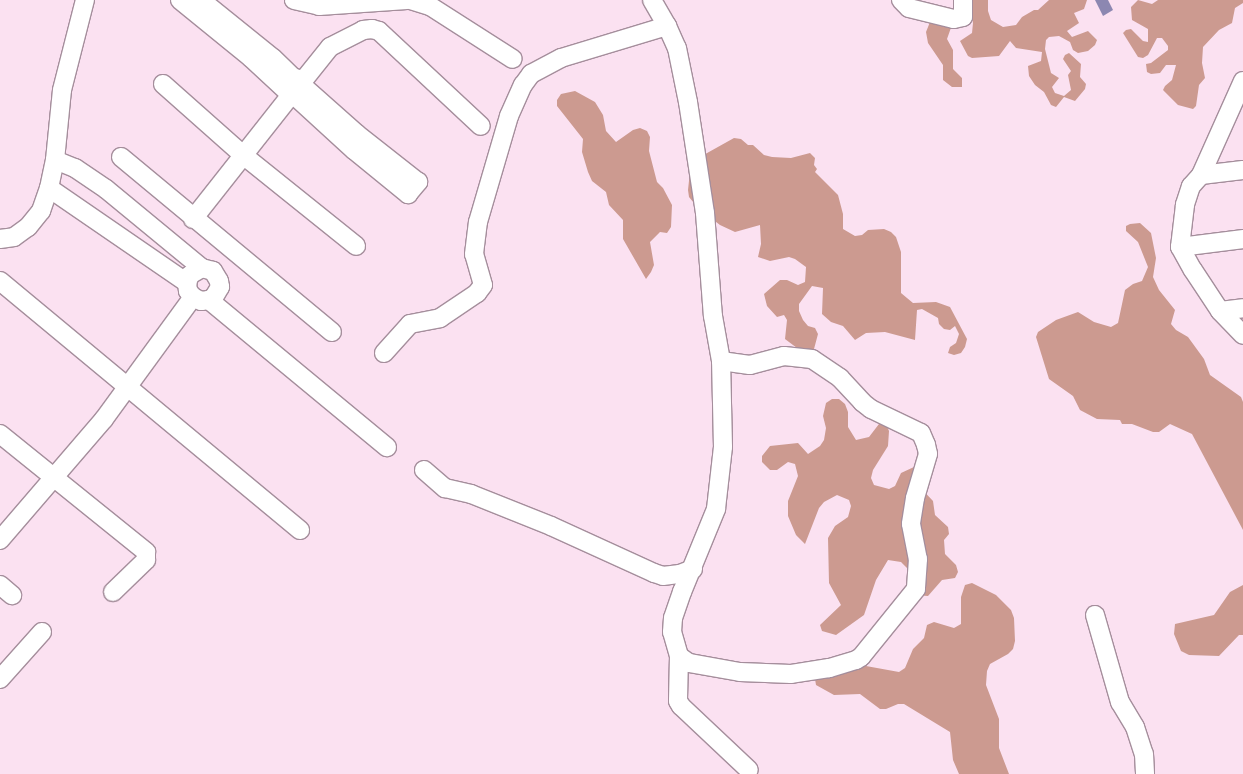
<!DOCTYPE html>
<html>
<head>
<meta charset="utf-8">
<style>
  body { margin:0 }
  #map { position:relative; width:1243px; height:774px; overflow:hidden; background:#fbe1f1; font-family:Ubuntu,sans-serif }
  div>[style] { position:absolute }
  .forest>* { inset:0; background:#cc9a90 }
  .water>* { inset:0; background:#8c87b1 }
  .roads { filter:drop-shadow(1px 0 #a58e9c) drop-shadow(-1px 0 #a58e9c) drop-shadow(0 1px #a58e9c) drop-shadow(0 -1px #a58e9c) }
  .minor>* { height:18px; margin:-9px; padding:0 9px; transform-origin:9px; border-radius:9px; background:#fff }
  span { translate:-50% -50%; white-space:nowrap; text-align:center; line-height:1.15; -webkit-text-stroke:4.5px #fbe1f1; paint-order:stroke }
</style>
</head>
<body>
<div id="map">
  <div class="forest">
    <i style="clip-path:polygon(967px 0,988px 0,988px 11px,991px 20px,1003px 27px,1016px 25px,1022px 17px,1034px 10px,1038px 10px,1049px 0,1087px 0,1084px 9px,1074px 13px,1079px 23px,1067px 31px,1072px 37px,1088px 31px,1097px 40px,1095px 45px,1088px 51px,1078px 53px,1073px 50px,1070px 42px,1059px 36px,1049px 37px,1046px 40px,1045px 49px,1051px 73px,1059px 78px,1052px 87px,1055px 93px,1064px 96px,1071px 90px,1068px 75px,1071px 71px,1063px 59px,1065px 55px,1069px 53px,1081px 64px,1080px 77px,1086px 84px,1085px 89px,1075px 101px,1064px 97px,1056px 107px,1051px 105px,1044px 92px,1035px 85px,1029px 76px,1028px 66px,1041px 61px,1042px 52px,1016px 48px,1010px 41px,999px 56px,972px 58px,968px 56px,960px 41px,972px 33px,973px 23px,972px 18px,962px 16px,953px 22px,947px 39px,953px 50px,953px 69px,962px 78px,962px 87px,952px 87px,943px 80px,943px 65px,928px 43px,926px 32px,932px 17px,958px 10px)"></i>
    <i style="clip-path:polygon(1138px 0,1152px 4px,1158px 0,1243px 0,1243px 3px,1235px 8px,1232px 23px,1219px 30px,1203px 47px,1202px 63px,1205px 78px,1199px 85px,1196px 106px,1193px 109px,1178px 105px,1163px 90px,1165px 86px,1172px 80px,1176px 65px,1166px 65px,1160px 73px,1151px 74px,1147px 72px,1146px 64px,1151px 63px,1168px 50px,1168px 46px,1162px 38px,1157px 38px,1148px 55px,1143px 58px,1138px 57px,1123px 33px,1126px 30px,1131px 29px,1143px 41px,1148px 42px,1148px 29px,1132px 20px,1131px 7px)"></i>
    <i style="clip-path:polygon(575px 91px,595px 102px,603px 115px,606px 131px,616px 142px,633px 130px,640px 128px,647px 131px,650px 137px,649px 151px,657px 182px,663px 188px,672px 205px,671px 227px,667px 233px,660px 232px,650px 242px,654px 265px,651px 272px,646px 279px,623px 239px,623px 220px,609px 205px,606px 192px,592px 181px,588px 172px,582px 152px,583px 139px,557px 106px,557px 100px,561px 94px)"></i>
    <i style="clip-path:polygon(734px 138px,741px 139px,748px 145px,753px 145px,764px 155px,772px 157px,791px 158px,810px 153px,815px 158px,814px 165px,817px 169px,815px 172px,838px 195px,843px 214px,843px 229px,855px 236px,862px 235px,868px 230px,884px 229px,891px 232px,896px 237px,901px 252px,901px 293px,913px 303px,936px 302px,950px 307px,967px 339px,965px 347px,961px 353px,954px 355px,948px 353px,950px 347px,956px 343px,959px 334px,955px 326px,950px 330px,944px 329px,939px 324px,938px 318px,922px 309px,917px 310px,915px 340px,885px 332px,866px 333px,855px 340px,843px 326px,831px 322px,822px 314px,823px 288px,812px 286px,799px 304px,799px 311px,803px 320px,808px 326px,815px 328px,818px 334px,814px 349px,801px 351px,785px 339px,787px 320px,784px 315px,777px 317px,767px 306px,764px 294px,780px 280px,787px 280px,798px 285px,805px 282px,806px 267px,795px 259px,789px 257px,770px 261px,758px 257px,761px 244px,760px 225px,735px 232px,720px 225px,698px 208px,689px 197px,688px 190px,691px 162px)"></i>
    <i style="clip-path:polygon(1140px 223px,1151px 233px,1156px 258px,1153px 277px,1159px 290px,1175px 310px,1171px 324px,1176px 330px,1188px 337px,1204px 359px,1210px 375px,1241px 397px,1243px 402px,1243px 530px,1192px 434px,1170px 424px,1159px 432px,1153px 432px,1132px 424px,1122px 424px,1120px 420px,1097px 419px,1080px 410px,1073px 396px,1049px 379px,1036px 337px,1038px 332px,1056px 320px,1078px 312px,1094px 322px,1111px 327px,1118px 323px,1125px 290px,1133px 284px,1142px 281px,1148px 267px,1138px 242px,1126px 231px,1126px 226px,1130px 224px)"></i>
    <i style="clip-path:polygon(832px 399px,839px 399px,845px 404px,848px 412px,848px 427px,856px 440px,869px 437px,879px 424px,886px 424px,889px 431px,888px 446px,873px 470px,871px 478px,874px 485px,889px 489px,895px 486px,901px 473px,914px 467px,920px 470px,916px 483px,933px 501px,935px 515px,948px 527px,949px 534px,944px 540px,945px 554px,956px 565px,958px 572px,955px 578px,942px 580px,928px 596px,914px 595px,910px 571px,901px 562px,888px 560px,876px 580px,864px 615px,836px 635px,822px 631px,820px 625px,841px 605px,829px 583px,828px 538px,835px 526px,848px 517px,851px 506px,849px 500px,837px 495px,824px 502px,819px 508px,805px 544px,796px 535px,788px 516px,788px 501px,798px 476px,795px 464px,788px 462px,777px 470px,770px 470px,762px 462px,762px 456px,770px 446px,798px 443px,808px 454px,820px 446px,824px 440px,826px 428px,823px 416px,826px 403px)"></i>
    <i style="clip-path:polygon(972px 583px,996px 595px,1011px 610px,1014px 618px,1015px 641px,1013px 649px,1008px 654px,990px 664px,987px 671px,986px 685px,999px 719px,999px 748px,1009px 774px,959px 774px,953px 760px,950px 732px,904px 704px,898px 704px,886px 709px,880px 709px,860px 694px,834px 695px,816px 685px,815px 679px,855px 664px,899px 672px,905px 668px,913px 649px,924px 638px,927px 625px,934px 622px,954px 628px,961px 624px,961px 597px,965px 585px)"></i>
    <i style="clip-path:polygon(1243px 585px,1243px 635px,1239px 635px,1219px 656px,1189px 655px,1181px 651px,1174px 634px,1175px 624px,1214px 615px,1230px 592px)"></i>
  </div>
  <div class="water">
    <i style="clip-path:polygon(1095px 0,1108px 0,1113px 10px,1103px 16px)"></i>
  </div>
  <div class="roads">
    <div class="minor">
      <i style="left:180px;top:0;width:92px;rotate:39.2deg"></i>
      <i style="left:251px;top:58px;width:54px;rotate:42.8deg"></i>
      <i style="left:291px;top:95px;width:9px;rotate:-6deg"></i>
      <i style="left:300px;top:94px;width:9px;rotate:-69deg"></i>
      <i style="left:303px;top:86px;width:9px;rotate:-126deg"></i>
      <i style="left:298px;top:79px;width:4px;rotate:-166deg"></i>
      <i style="left:294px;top:78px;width:9px;rotate:148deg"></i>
      <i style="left:286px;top:83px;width:5px;rotate:90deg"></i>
      <i style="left:201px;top:0;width:92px;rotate:38.9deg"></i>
      <i style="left:273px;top:58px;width:29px;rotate:44deg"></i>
      <i style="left:294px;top:0;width:26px;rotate:13deg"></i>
      <i style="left:319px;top:6px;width:88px;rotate:-3.9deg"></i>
      <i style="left:410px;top:0;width:21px;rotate:17deg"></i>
      <i style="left:430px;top:6px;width:98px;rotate:32.6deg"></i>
      <i style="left:652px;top:0;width:30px;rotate:60deg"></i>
      <i style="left:901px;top:0;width:11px;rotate:45deg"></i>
      <i style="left:909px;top:8px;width:46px;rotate:13.7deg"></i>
      <i style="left:954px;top:19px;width:9px;rotate:-13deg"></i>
      <i style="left:963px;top:17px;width:17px;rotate:-90deg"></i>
      <i style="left:1243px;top:81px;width:103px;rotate:114.1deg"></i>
      <i style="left:1201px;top:175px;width:42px;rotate:-6.8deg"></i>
      <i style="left:302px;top:82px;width:45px;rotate:-51.3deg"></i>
      <i style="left:330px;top:47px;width:37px;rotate:-27deg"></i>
      <i style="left:363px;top:30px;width:9px;rotate:-6deg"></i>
      <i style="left:372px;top:29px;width:7px;rotate:16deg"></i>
      <i style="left:379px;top:31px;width:139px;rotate:43deg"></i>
      <i style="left:163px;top:84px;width:107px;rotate:41.6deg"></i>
      <i style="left:243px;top:155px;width:145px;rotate:38.8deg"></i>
      <i style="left:295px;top:96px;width:80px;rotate:42.5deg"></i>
      <i style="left:354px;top:150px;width:70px;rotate:39.2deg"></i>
      <i style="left:408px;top:194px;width:16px;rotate:-50deg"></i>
      <i style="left:418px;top:182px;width:78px;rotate:-141.8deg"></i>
      <i style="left:357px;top:134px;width:72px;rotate:-138.4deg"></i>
      <i style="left:121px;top:157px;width:274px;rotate:39.7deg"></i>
      <i style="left:55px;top:160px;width:22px;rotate:22deg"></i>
      <i style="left:75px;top:168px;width:37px;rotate:34deg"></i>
      <i style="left:106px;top:189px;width:124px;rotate:39.5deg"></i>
      <i style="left:1201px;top:175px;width:15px;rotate:132deg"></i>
      <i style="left:1191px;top:186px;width:20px;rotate:108deg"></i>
      <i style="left:1185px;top:205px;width:42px;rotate:96.8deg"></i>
      <i style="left:1180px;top:247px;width:26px;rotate:61deg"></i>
      <i style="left:1193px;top:270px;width:49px;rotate:56.6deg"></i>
      <i style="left:1220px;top:311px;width:33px;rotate:46deg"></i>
      <i style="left:49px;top:188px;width:168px;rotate:34.5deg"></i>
      <i style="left:187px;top:283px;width:8px;rotate:83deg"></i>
      <i style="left:188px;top:291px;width:8px;rotate:50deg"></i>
      <i style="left:193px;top:297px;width:9px;rotate:27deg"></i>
      <i style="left:201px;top:301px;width:8px;rotate:-7deg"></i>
      <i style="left:209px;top:300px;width:6px;rotate:-31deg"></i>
      <i style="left:214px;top:297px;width:12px;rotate:-59deg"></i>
      <i style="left:220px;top:287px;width:6px;rotate:-99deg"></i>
      <i style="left:219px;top:281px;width:12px;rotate:-121deg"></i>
      <i style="left:213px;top:271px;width:11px;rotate:-165deg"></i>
      <i style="left:202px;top:268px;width:14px;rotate:150deg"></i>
      <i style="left:190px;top:275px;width:9px;rotate:111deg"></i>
      <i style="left:193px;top:219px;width:158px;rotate:-51.7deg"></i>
      <i style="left:0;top:239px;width:14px;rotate:-8deg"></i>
      <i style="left:14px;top:237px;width:17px;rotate:-36deg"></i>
      <i style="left:28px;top:227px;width:21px;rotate:-51deg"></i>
      <i style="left:41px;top:211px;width:24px;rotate:-71deg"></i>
      <i style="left:49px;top:188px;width:29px;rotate:-78deg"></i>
      <i style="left:55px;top:160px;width:70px;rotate:-84.3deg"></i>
      <i style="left:62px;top:90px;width:93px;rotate:-75.7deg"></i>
      <i style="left:1180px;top:247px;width:64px;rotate:-7.2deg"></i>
      <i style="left:0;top:281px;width:390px;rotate:39.7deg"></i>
      <i style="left:209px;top:300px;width:231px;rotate:39.6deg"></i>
      <i style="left:1220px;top:311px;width:23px;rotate:-7deg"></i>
      <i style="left:384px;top:353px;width:39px;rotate:-48deg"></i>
      <i style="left:410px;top:324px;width:31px;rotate:-11deg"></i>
      <i style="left:440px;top:318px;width:45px;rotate:-34deg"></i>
      <i style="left:477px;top:293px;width:10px;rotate:-53deg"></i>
      <i style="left:483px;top:285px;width:32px;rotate:-106deg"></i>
      <i style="left:474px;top:254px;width:32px;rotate:-83deg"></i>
      <i style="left:478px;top:222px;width:110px;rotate:-73.7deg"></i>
      <i style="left:509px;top:116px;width:34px;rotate:-66deg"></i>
      <i style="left:523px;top:85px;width:14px;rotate:-54deg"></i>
      <i style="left:531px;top:74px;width:34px;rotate:-28deg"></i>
      <i style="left:561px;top:58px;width:111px;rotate:-16.8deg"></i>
      <i style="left:667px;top:26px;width:24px;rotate:66deg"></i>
      <i style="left:677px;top:48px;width:55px;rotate:78.5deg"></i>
      <i style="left:688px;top:102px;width:112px;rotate:81.3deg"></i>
      <i style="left:705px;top:213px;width:103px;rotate:85.6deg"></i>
      <i style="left:713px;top:316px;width:46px;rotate:79.9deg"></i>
      <i style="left:721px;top:361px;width:29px;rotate:8deg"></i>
      <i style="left:750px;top:365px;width:35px;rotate:-15deg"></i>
      <i style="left:784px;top:356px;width:28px;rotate:6deg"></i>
      <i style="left:812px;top:359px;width:34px;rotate:34deg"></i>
      <i style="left:840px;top:378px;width:33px;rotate:47deg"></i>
      <i style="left:862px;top:402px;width:11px;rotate:38deg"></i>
      <i style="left:871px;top:409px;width:55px;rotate:25.6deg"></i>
      <i style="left:921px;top:433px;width:13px;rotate:67deg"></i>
      <i style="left:926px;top:445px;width:9px;rotate:77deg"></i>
      <i style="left:928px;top:454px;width:46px;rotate:106.5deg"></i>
      <i style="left:915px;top:498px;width:26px;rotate:99deg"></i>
      <i style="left:911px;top:524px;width:36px;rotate:79deg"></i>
      <i style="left:918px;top:559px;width:30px;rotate:94deg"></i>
      <i style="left:916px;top:589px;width:87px;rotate:129deg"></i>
      <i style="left:861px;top:657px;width:6px;rotate:149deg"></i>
      <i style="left:856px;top:660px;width:28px;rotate:163deg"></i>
      <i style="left:829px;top:668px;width:38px;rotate:171deg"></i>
      <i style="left:791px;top:674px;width:51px;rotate:-177.8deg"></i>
      <i style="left:740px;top:672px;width:52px;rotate:-170deg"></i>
      <i style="left:689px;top:663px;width:12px;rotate:-145deg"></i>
      <i style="left:679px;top:656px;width:25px;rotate:-106deg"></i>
      <i style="left:672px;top:632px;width:14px;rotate:-86deg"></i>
      <i style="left:673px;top:618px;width:28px;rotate:-71deg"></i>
      <i style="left:682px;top:592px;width:90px;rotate:-67.7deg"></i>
      <i style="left:716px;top:509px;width:62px;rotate:-83.6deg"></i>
      <i style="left:723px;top:447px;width:86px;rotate:-91.3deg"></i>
      <i style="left:0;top:434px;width:188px;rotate:38.9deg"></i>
      <i style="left:146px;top:552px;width:8px;rotate:90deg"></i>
      <i style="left:146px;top:560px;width:46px;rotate:135.9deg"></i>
      <i style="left:424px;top:470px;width:28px;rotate:41deg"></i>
      <i style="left:445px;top:488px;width:27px;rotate:13deg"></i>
      <i style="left:471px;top:494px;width:86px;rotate:21.8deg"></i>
      <i style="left:551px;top:526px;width:113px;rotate:24.5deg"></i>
      <i style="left:654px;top:573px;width:9px;rotate:18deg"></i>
      <i style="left:663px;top:576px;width:17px;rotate:-7deg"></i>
      <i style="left:680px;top:574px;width:14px;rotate:-21deg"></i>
      <i style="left:0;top:540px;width:160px;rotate:-49.3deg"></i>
      <i style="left:104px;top:419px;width:151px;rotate:-53.9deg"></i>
      <i style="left:0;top:585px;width:16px;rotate:40deg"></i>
      <i style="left:1095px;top:615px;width:91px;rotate:74deg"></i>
      <i style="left:1120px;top:702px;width:29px;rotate:59deg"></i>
      <i style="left:1135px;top:727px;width:28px;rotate:72deg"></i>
      <i style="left:1144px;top:754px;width:20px;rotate:87deg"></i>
      <i style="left:679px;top:656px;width:45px;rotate:91.3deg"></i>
      <i style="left:678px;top:701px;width:6px;rotate:59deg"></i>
      <i style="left:681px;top:706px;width:93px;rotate:43.3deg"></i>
      <i style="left:0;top:679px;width:63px;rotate:-48.2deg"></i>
    </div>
  </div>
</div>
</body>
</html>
